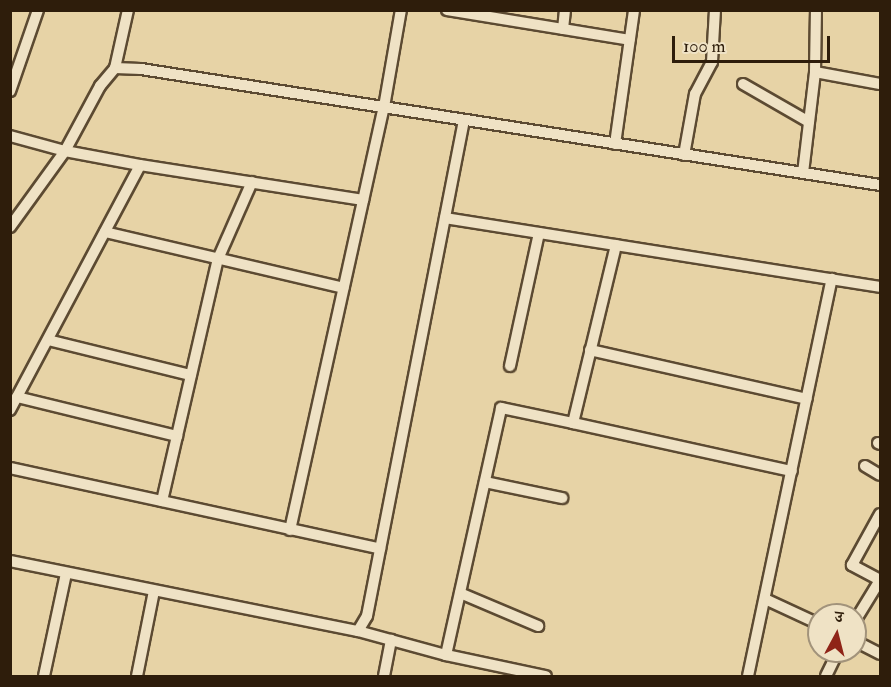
<!DOCTYPE html>
<html>
<head>
<meta charset="utf-8">
<style>
  body { margin:0 }
  #map { position:relative; width:891px; height:687px; overflow:hidden; background:#e7d3a6; font-family:"IM FELL Double Pica","Noto Serif Devanagari",serif }
  div>[style] { position:absolute }
  .roads { filter:drop-shadow(2px 0 #5c4a32) drop-shadow(-2px 0 #5c4a32) drop-shadow(0 2px #5c4a32) drop-shadow(0 -2px #5c4a32) }
  .minor>* { height:10px; margin:-5px; padding:0 5px; transform-origin:5px; border-radius:5px; background:#efe2c5 }
  span { translate:-50% -50%; white-space:nowrap; text-align:center; line-height:1.15; -webkit-text-stroke:4.5px #efe2c5; paint-order:stroke }
  .frame { position:absolute; inset:0; border:12px solid #2e1d0b; pointer-events:none }
  .north { position:absolute; left:807px; top:603px; width:60px; height:60px; box-sizing:border-box; background:#efe2c5; border:2px solid #a2937b; border-radius:50%; rotate:7deg; font-size:16px; font-weight:700; line-height:24px; text-align:center; color:#2e1d0b }
  .north::after { content:''; display:block; margin:auto; width:21px; height:27px; background:#8f2418; clip-path:polygon(50% 0,100% 100%,50% 72%,0 100%) }
  .scale { position:absolute; left:672px; top:36px; width:158px; height:27px; box-sizing:border-box; border:3px solid #2e1d0b; border-top:0; padding-left:8px; font-size:18px; line-height:21px; white-space:nowrap; color:#2e1d0b; -webkit-text-stroke:4px #efe2c5; paint-order:stroke }
</style>
</head>
<body>
<div id="map">
  <div class="roads">
    <div class="minor">
      <i style="left:447px;top:10px;width:185px;rotate:9.3deg"></i>
      <i style="left:563px;top:29px;width:19px;rotate:-84deg"></i>
      <i style="left:115px;top:68px;width:59px;rotate:-77.4deg"></i>
      <i style="left:815px;top:72px;width:66px;rotate:10.5deg"></i>
      <i style="left:743px;top:84px;width:76px;rotate:29.9deg"></i>
      <i style="left:10px;top:91px;width:86px;rotate:-70.9deg"></i>
      <i style="left:10px;top:136px;width:57px;rotate:15.3deg"></i>
      <i style="left:65px;top:151px;width:76px;rotate:10.6deg"></i>
      <i style="left:140px;top:165px;width:226px;rotate:8.9deg"></i>
      <i style="left:615px;top:144px;width:135px;rotate:-81.9deg"></i>
      <i style="left:684px;top:155px;width:62px;rotate:-79.8deg"></i>
      <i style="left:695px;top:94px;width:36px;rotate:-62deg"></i>
      <i style="left:712px;top:62px;width:52px;rotate:-86.7deg"></i>
      <i style="left:803px;top:173px;width:102px;rotate:-83.2deg"></i>
      <i style="left:815px;top:72px;width:62px;rotate:-89.1deg"></i>
      <i style="left:445px;top:218px;width:440px;rotate:9deg"></i>
      <i style="left:10px;top:227px;width:94px;rotate:-54.1deg"></i>
      <i style="left:65px;top:151px;width:74px;rotate:-61.7deg"></i>
      <i style="left:100px;top:86px;width:23px;rotate:-50deg"></i>
      <i style="left:115px;top:68px;width:26px;rotate:2deg"></i>
      <i style="left:141px;top:69px;width:748px;rotate:8.92deg"></i>
      <i style="left:105px;top:232px;width:245px;rotate:13.2deg"></i>
      <i style="left:48px;top:340px;width:147px;rotate:13.8deg"></i>
      <i style="left:590px;top:350px;width:222px;rotate:12.7deg"></i>
      <i style="left:510px;top:366px;width:136px;rotate:-77.7deg"></i>
      <i style="left:17px;top:397px;width:165px;rotate:13.7deg"></i>
      <i style="left:10px;top:410px;width:277px;rotate:-62deg"></i>
      <i style="left:573px;top:423px;width:224px;rotate:12.4deg"></i>
      <i style="left:878px;top:443px;width:2px;rotate:27deg"></i>
      <i style="left:865px;top:466px;width:17px;rotate:31deg"></i>
      <i style="left:10px;top:468px;width:379px;rotate:12.3deg"></i>
      <i style="left:485px;top:482px;width:79px;rotate:11.7deg"></i>
      <i style="left:162px;top:501px;width:248px;rotate:-77deg"></i>
      <i style="left:218px;top:259px;width:84px;rotate:-66.2deg"></i>
      <i style="left:290px;top:530px;width:433px;rotate:-77.5deg"></i>
      <i style="left:384px;top:107px;width:98px;rotate:-80.1deg"></i>
      <i style="left:10px;top:561px;width:355px;rotate:11.4deg"></i>
      <i style="left:358px;top:631px;width:17px;rotate:-59deg"></i>
      <i style="left:367px;top:616px;width:505px;rotate:-78.93deg"></i>
      <i style="left:460px;top:593px;width:85px;rotate:22.9deg"></i>
      <i style="left:765px;top:599px;width:60px;rotate:24.8deg"></i>
      <i style="left:855px;top:621px;width:48px;rotate:-58.6deg"></i>
      <i style="left:880px;top:580px;width:32px;rotate:-152deg"></i>
      <i style="left:852px;top:565px;width:58px;rotate:-61.2deg"></i>
      <i style="left:358px;top:631px;width:91px;rotate:15.3deg"></i>
      <i style="left:446px;top:655px;width:102px;rotate:11.9deg"></i>
      <i style="left:855px;top:641px;width:28px;rotate:27deg"></i>
      <i style="left:446px;top:655px;width:253px;rotate:-77.4deg"></i>
      <i style="left:501px;top:408px;width:74px;rotate:11.8deg"></i>
      <i style="left:573px;top:423px;width:183px;rotate:-76.4deg"></i>
      <i style="left:44px;top:676px;width:105px;rotate:-77.9deg"></i>
      <i style="left:137px;top:676px;width:87px;rotate:-78.7deg"></i>
      <i style="left:384px;top:676px;width:37px;rotate:-79deg"></i>
      <i style="left:748px;top:676px;width:406px;rotate:-78.1deg"></i>
      <i style="left:826px;top:676px;width:28px;rotate:-64deg"></i>
    </div>
  </div>
  <div class="frame"></div>
  <div class="north">उ</div>
  <div class="scale">100 m</div>
</div>
</body>
</html>
